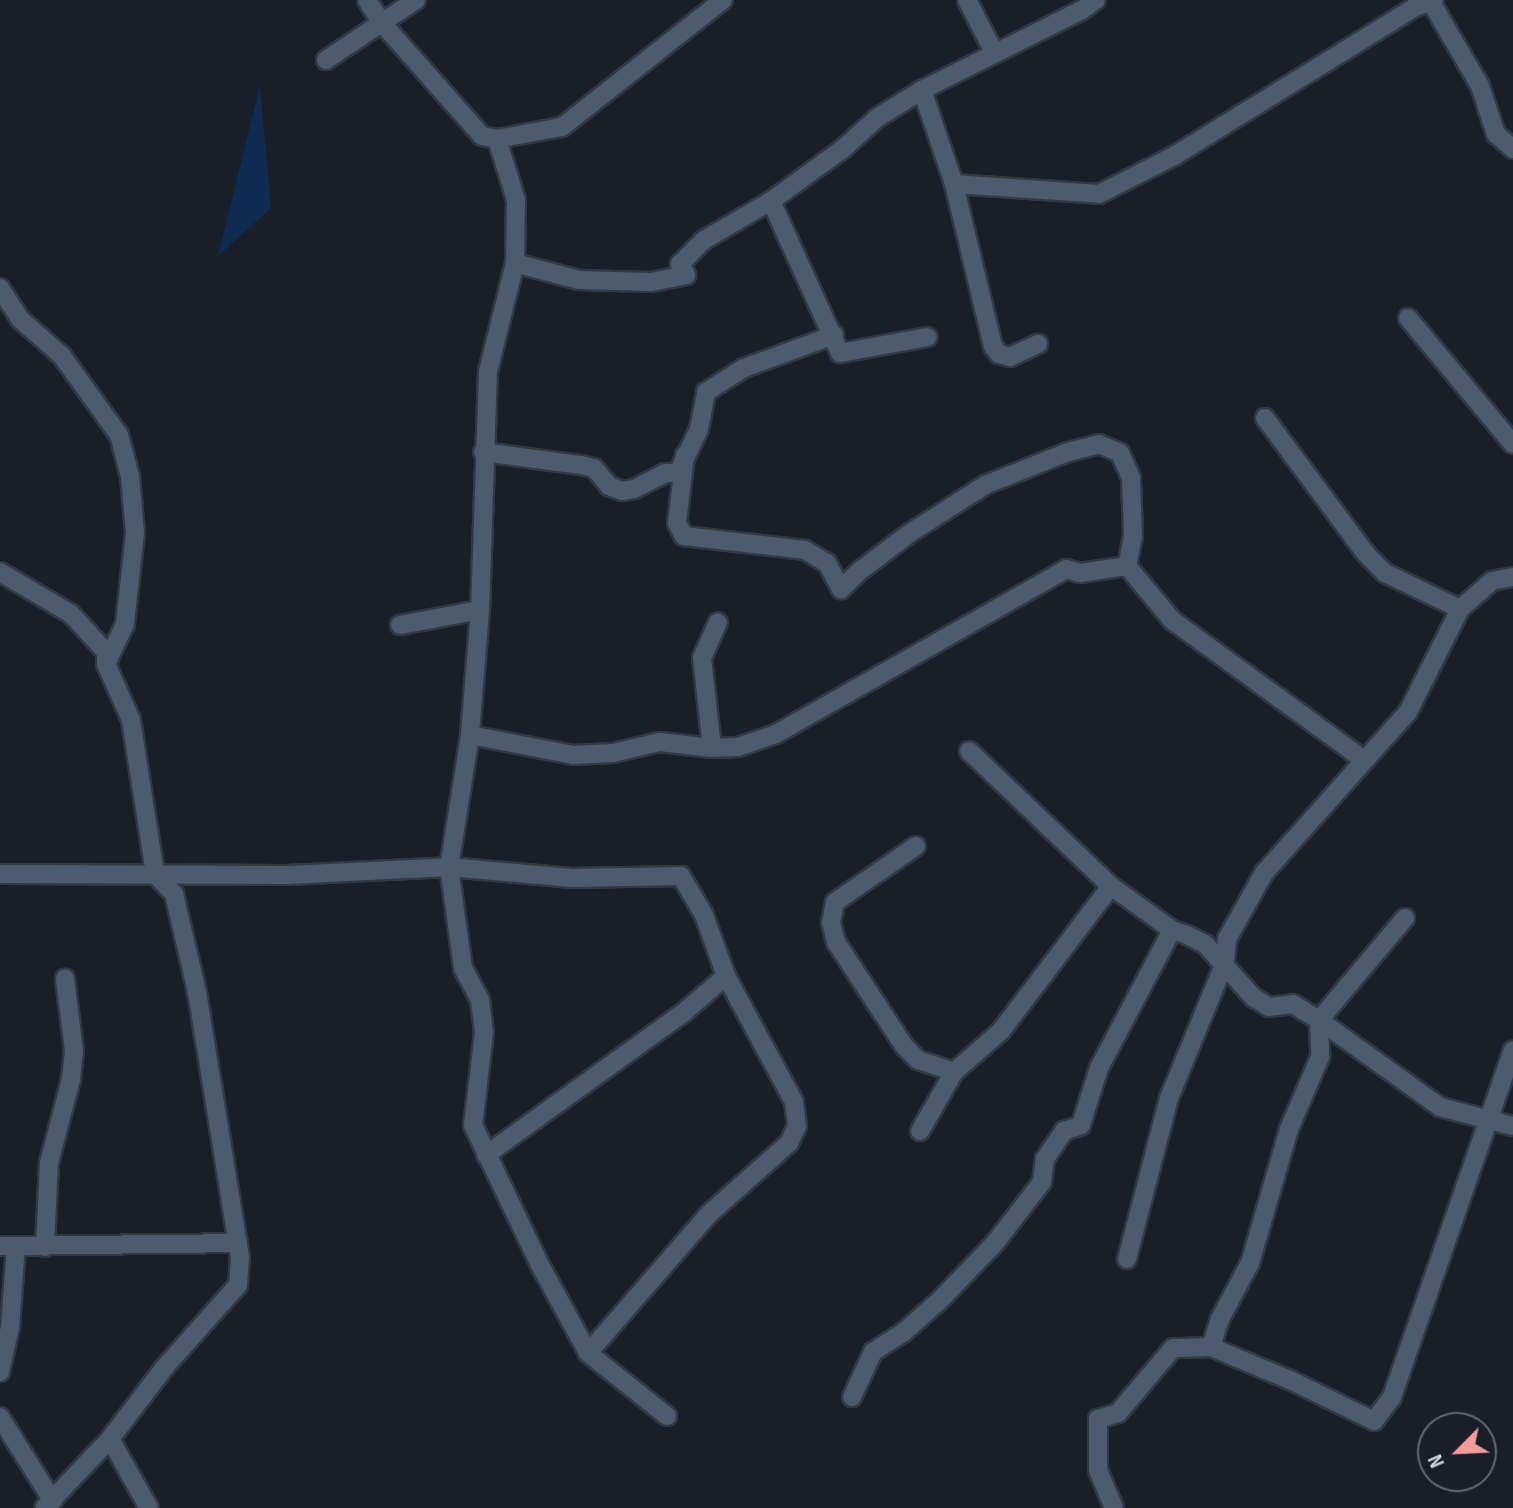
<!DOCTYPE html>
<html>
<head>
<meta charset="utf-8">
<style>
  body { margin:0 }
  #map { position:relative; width:1513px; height:1508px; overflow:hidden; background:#181f29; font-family:"Sofia Sans Condensed",sans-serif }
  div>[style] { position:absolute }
  .green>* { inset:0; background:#0e2c51 }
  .roads { filter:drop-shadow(2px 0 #323942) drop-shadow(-2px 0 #323942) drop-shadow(0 2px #323942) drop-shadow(0 -2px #323942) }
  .minor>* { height:18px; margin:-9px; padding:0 9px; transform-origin:9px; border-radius:9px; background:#4c5b70 }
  span { translate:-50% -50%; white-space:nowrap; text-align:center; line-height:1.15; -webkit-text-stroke:6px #181f29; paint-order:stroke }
  .north { position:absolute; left:1417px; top:1412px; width:80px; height:80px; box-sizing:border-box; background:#181f29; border:2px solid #636972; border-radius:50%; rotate:246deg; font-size:22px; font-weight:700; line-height:32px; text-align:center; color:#d3d8df }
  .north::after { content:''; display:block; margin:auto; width:28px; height:36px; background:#f59b9c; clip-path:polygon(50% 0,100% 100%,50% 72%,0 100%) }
</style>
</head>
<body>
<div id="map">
  <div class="green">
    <i style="clip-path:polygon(260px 86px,271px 208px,218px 256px)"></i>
  </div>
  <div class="roads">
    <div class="minor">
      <i style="left:367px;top:0;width:27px;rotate:57deg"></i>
      <i style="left:382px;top:23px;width:151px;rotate:48.5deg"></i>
      <i style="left:482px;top:136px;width:15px;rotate:11deg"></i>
      <i style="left:497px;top:139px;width:64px;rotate:72.7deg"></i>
      <i style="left:516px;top:200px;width:63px;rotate:90.9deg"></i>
      <i style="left:515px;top:263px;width:111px;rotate:104deg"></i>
      <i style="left:488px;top:371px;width:239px;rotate:91.9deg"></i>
      <i style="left:480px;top:610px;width:125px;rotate:94.6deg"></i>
      <i style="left:470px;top:735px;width:134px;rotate:99deg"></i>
      <i style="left:449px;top:867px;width:102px;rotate:82.1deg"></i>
      <i style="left:463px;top:968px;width:36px;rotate:62deg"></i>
      <i style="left:480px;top:1000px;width:32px;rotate:83deg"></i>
      <i style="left:484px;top:1032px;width:94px;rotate:96.7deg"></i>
      <i style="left:473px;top:1125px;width:155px;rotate:64.4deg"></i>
      <i style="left:540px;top:1265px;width:100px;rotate:61.4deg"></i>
      <i style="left:588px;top:1353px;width:101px;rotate:38.6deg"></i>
      <i style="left:967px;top:0;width:59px;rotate:62.6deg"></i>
      <i style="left:1431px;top:2px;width:97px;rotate:59.7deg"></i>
      <i style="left:1480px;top:86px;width:51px;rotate:71.6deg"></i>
      <i style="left:1496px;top:134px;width:23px;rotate:41deg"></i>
      <i style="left:326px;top:60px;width:108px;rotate:-33.7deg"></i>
      <i style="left:922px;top:90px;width:99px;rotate:71.2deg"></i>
      <i style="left:954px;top:184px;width:167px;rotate:76.5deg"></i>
      <i style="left:993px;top:346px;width:10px;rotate:53deg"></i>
      <i style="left:999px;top:354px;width:11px;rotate:15deg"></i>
      <i style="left:1010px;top:357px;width:31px;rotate:-25deg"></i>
      <i style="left:497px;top:139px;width:66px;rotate:-10.5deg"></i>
      <i style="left:562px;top:127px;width:205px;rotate:-38.3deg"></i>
      <i style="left:954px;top:184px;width:145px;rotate:3.9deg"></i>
      <i style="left:1099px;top:194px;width:84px;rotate:-26.9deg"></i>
      <i style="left:1174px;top:156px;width:283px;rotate:-31.7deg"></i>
      <i style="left:1415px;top:7px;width:20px;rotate:-20deg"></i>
      <i style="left:771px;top:201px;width:167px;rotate:65.6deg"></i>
      <i style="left:840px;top:353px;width:89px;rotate:-10.3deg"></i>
      <i style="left:515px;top:263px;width:66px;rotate:14.9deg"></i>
      <i style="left:579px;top:280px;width:72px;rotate:1.6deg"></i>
      <i style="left:651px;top:282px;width:36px;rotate:-11deg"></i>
      <i style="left:686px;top:275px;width:13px;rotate:-119deg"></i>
      <i style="left:680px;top:264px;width:34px;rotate:-45deg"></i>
      <i style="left:704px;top:240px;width:78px;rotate:-30.2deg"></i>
      <i style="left:771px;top:201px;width:90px;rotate:-36deg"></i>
      <i style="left:844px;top:148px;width:45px;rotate:-42.3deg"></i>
      <i style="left:877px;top:118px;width:53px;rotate:-31.9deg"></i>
      <i style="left:922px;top:90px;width:179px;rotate:-26.6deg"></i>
      <i style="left:1082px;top:10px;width:17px;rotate:-36deg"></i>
      <i style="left:0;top:288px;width:37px;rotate:57deg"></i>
      <i style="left:20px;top:319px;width:56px;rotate:41.4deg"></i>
      <i style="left:62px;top:356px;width:97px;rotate:54.2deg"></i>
      <i style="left:119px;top:435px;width:42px;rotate:75deg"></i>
      <i style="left:130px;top:476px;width:57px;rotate:85deg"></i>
      <i style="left:135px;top:533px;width:92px;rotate:96.3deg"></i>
      <i style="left:125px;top:624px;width:44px;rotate:115.4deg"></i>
      <i style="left:1408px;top:318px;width:164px;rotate:50.2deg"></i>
      <i style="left:1265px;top:418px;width:169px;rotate:53.4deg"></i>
      <i style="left:1366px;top:554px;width:27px;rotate:45deg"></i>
      <i style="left:1385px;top:573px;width:83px;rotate:25.6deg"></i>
      <i style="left:483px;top:452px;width:99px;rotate:7.6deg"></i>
      <i style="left:581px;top:465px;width:13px;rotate:13deg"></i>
      <i style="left:594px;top:468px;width:23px;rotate:50deg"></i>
      <i style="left:609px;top:486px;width:14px;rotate:21deg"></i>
      <i style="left:622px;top:491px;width:12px;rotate:-9deg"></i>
      <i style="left:634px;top:489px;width:35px;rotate:-27deg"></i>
      <i style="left:665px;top:473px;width:13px"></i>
      <i style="left:678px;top:473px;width:49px;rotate:-64.5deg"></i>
      <i style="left:699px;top:429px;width:38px;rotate:-79deg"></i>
      <i style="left:706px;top:392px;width:45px;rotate:-32.3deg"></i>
      <i style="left:744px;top:368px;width:96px;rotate:-20.1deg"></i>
      <i style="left:685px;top:455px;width:68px;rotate:96.7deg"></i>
      <i style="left:677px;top:523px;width:15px;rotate:62deg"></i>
      <i style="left:684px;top:536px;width:122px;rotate:6.6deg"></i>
      <i style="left:805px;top:550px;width:26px;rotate:31deg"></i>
      <i style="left:827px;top:563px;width:30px;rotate:62deg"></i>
      <i style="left:841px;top:589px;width:28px;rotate:-44deg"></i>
      <i style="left:861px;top:570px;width:61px;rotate:-37.1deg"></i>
      <i style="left:910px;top:533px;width:89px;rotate:-32.6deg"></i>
      <i style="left:985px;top:485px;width:89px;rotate:-21.7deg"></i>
      <i style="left:1068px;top:452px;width:32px;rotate:-14deg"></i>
      <i style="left:1099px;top:444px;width:23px;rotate:23deg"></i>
      <i style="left:1120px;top:453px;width:27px;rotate:66deg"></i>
      <i style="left:1131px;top:478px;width:58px;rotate:88deg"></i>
      <i style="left:1133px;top:536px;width:31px;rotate:101deg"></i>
      <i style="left:0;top:572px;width:82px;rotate:30.6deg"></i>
      <i style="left:71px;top:614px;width:52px;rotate:47.4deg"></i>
      <i style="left:106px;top:652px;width:12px;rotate:90deg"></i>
      <i style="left:106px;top:664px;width:61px;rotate:65.9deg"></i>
      <i style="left:131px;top:720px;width:156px;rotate:81.1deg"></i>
      <i style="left:155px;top:874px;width:28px;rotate:46deg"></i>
      <i style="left:174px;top:894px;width:101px;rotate:76.8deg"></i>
      <i style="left:197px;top:992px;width:268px;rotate:80.8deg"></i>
      <i style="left:240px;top:1257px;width:28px;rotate:94deg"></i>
      <i style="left:238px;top:1285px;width:110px;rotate:131.7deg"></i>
      <i style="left:165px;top:1367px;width:91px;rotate:127.4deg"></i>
      <i style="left:110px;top:1439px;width:95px;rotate:133.7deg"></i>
      <i style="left:400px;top:625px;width:81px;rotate:-10.6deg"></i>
      <i style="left:470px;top:735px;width:105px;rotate:11deg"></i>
      <i style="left:573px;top:755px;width:40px;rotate:-2.9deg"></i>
      <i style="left:613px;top:753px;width:48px;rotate:-13.2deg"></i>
      <i style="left:660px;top:742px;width:52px;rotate:6.6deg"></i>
      <i style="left:712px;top:748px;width:26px;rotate:-2deg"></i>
      <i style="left:738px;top:747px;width:40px;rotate:-18.9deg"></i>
      <i style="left:776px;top:734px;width:334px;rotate:-29.6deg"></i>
      <i style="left:1066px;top:569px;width:15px;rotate:16deg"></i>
      <i style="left:1080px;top:573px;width:48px;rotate:-8.5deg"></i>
      <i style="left:1127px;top:566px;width:70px;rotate:50.2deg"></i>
      <i style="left:1172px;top:620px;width:238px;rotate:36.1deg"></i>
      <i style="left:712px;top:748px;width:91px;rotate:-96.3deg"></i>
      <i style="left:702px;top:658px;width:39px;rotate:-66deg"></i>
      <i style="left:969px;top:751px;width:196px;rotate:43.6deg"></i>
      <i style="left:916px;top:846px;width:98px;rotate:145.3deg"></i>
      <i style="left:835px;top:902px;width:20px;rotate:101deg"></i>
      <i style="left:831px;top:922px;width:21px;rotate:76deg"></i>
      <i style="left:836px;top:942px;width:124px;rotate:56.8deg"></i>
      <i style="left:904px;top:1046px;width:20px;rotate:45deg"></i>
      <i style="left:918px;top:1060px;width:38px;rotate:18deg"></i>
      <i style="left:0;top:874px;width:288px;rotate:0.2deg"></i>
      <i style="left:288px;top:875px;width:161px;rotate:-2.8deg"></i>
      <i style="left:449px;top:867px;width:123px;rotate:5.1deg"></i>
      <i style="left:572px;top:878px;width:109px;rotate:-1.1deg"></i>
      <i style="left:681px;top:876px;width:45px;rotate:59.5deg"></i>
      <i style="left:704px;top:915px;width:65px;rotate:70.2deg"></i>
      <i style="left:726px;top:976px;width:143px;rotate:61.6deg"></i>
      <i style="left:794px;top:1102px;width:24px;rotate:83deg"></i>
      <i style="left:797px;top:1126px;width:19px;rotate:115deg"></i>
      <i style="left:789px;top:1143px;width:107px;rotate:138.4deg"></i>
      <i style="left:709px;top:1214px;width:184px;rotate:131deg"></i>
      <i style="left:1405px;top:918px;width:133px;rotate:130.1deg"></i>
      <i style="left:1319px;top:1020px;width:149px;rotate:35.7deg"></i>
      <i style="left:1440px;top:1107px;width:75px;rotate:14.6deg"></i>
      <i style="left:920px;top:1131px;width:68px;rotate:-60deg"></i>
      <i style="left:954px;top:1072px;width:62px;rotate:-41.1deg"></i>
      <i style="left:1001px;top:1031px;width:182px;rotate:-52.8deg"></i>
      <i style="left:1111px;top:886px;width:75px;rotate:35.8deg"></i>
      <i style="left:486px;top:1155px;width:243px;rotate:-35.8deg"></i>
      <i style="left:683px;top:1013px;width:57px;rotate:-40.7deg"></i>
      <i style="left:0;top:1246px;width:238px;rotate:-0.7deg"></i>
      <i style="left:45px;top:1247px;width:84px;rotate:-87.3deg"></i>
      <i style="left:49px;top:1163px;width:87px;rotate:-75.3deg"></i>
      <i style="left:71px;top:1079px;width:28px;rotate:-84deg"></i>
      <i style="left:74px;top:1051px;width:73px;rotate:-97.1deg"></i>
      <i style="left:1127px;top:1259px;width:166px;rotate:-75.4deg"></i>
      <i style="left:1169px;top:1098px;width:147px;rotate:-67.6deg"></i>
      <i style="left:1225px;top:962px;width:23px;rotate:-85deg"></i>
      <i style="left:1227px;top:939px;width:76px;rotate:-60.7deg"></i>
      <i style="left:1264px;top:873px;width:216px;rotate:-48.2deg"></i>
      <i style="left:1408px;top:712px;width:115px;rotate:-63.2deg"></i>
      <i style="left:1460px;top:609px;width:43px;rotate:-41.2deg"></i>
      <i style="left:1492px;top:581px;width:21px;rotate:-11deg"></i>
      <i style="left:1211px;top:1347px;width:86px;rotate:22.7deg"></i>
      <i style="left:1290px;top:1380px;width:93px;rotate:26deg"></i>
      <i style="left:1374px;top:1421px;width:30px;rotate:-53deg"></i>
      <i style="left:1392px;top:1397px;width:367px;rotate:-70.8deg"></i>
      <i style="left:0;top:1372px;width:46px;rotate:-77.5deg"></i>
      <i style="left:10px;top:1327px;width:81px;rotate:-85.8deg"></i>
      <i style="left:852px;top:1397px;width:50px;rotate:-65deg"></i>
      <i style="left:873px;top:1352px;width:37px;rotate:-33deg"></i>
      <i style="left:904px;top:1332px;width:47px;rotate:-41.5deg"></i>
      <i style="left:939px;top:1301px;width:81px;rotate:-46deg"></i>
      <i style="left:995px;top:1243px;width:77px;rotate:-52.4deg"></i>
      <i style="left:1042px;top:1182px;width:23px;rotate:-83deg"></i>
      <i style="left:1045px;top:1159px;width:34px;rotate:-56deg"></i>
      <i style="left:1064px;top:1131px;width:18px;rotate:-19deg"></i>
      <i style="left:1081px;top:1125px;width:60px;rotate:-72.5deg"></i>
      <i style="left:1099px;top:1068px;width:156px;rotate:-62.1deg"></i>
      <i style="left:1172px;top:930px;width:16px;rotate:18deg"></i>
      <i style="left:1187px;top:935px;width:20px;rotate:27deg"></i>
      <i style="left:1205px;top:944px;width:72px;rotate:47.8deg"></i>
      <i style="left:1253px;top:997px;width:19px;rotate:32deg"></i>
      <i style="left:1269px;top:1007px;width:24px;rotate:-7deg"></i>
      <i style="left:1293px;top:1004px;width:31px;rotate:32deg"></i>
      <i style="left:1319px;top:1020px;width:37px;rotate:88deg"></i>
      <i style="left:1320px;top:1057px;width:78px;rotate:113.3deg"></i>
      <i style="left:1289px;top:1129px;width:140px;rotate:106.2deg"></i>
      <i style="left:1250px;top:1263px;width:64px;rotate:118.2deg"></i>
      <i style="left:1220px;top:1319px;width:29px;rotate:108deg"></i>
      <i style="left:1211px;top:1347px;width:38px;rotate:178deg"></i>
      <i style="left:1173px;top:1348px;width:85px;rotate:130.2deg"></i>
      <i style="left:1118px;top:1413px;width:21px;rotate:163deg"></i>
      <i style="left:1098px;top:1419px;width:51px;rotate:90deg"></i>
      <i style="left:1098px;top:1470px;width:41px;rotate:67.2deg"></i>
      <i style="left:0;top:1417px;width:99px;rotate:57.8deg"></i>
      <i style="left:110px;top:1439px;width:79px;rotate:60.5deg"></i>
    </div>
  </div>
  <div class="north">N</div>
</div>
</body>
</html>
